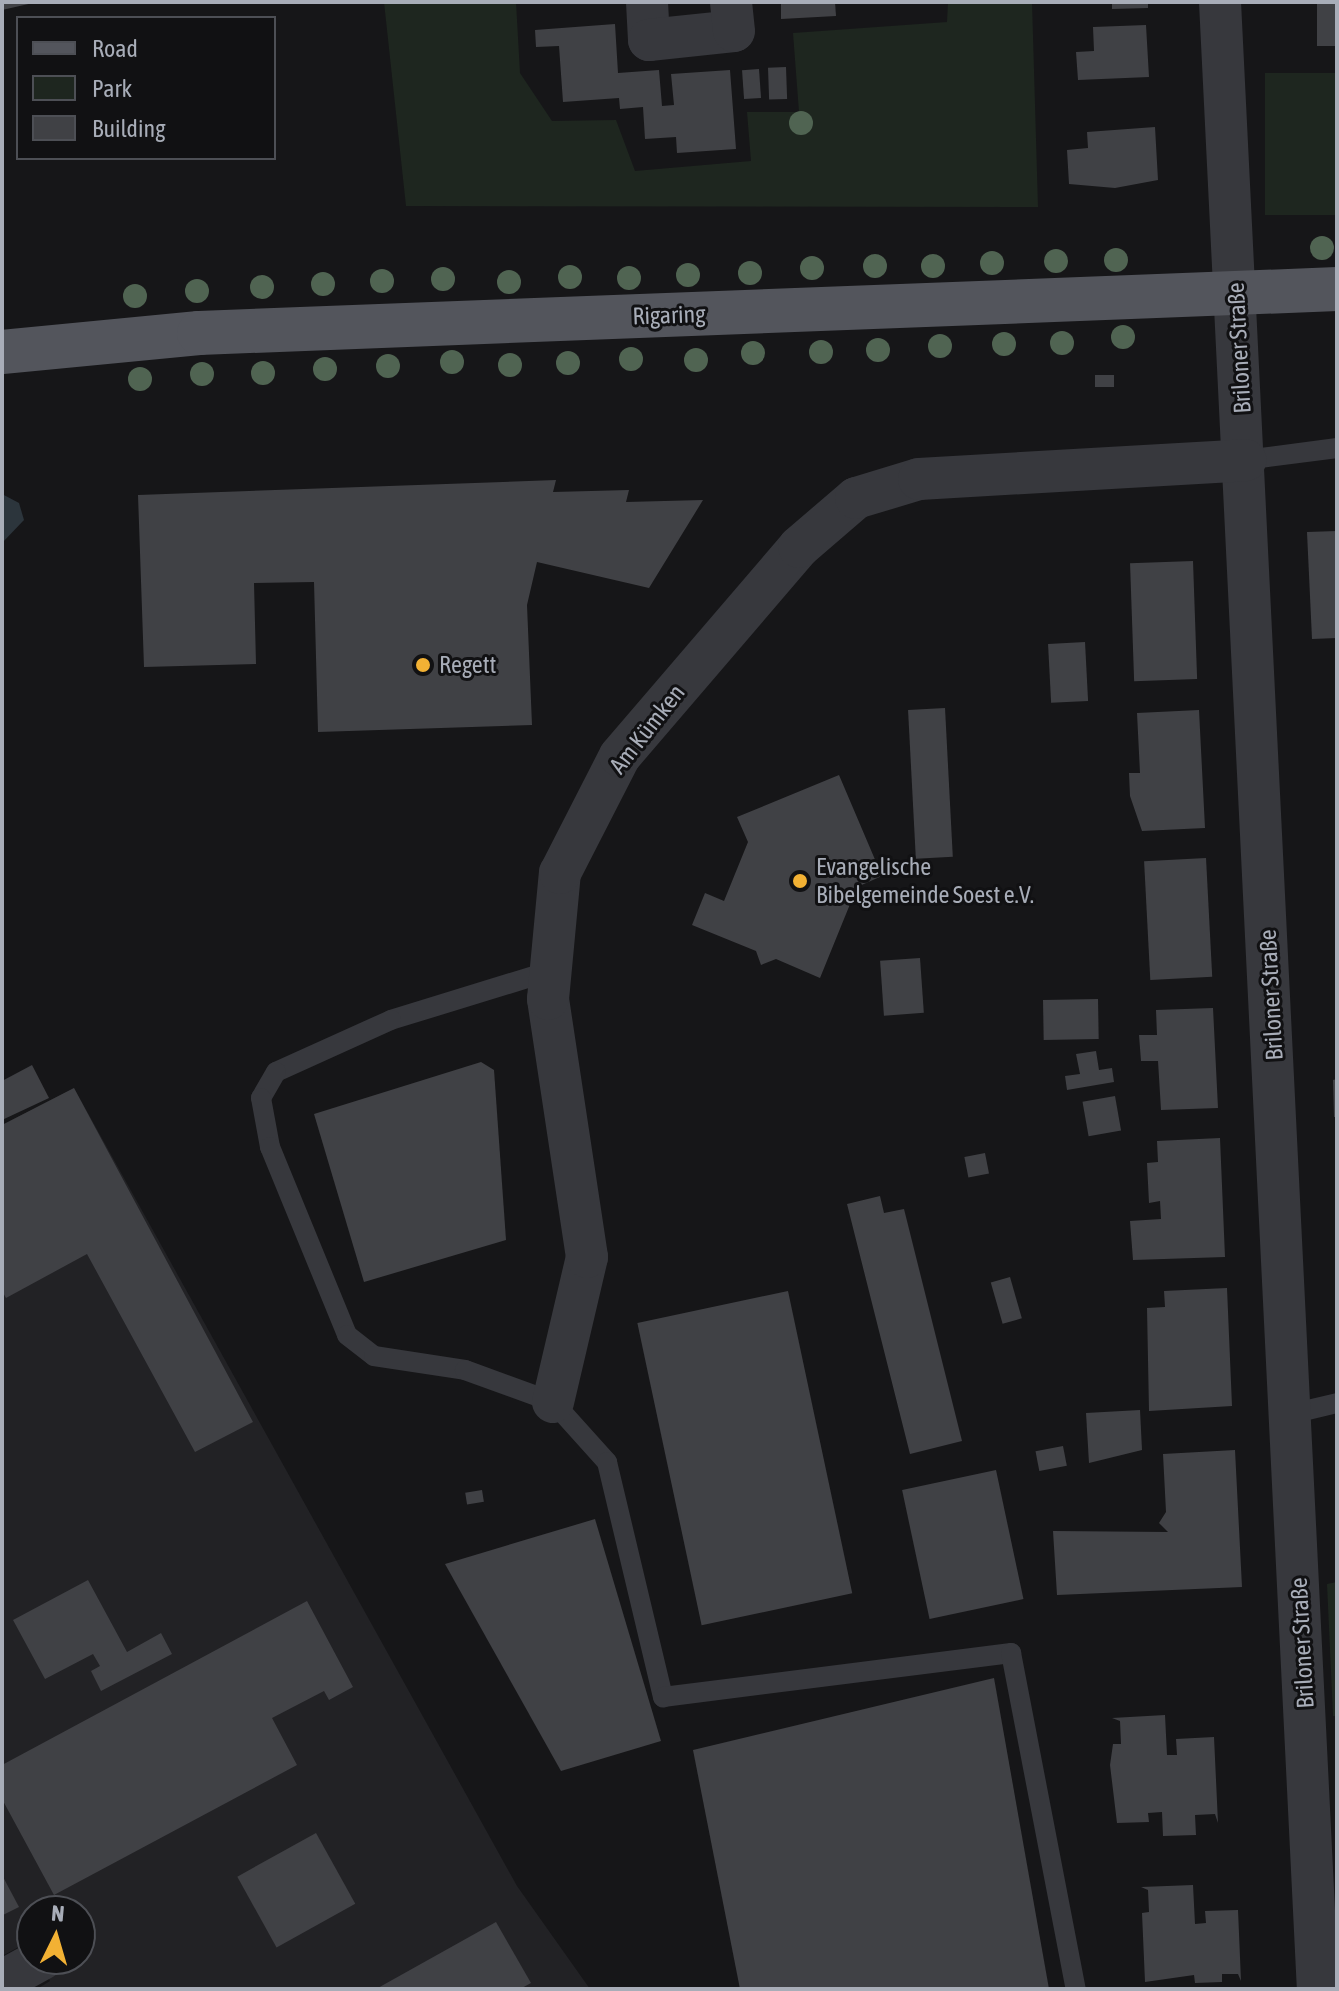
<!DOCTYPE html>
<html>
<head>
<meta charset="utf-8">
<style>
  body { margin:0 }
  #map { position:relative; width:1339px; height:1991px; overflow:hidden; background:#161618; font-family:"Asap Condensed",sans-serif }
  div>[style] { position:absolute }
  .built>* { inset:0; background:#222225 }
  .green>* { inset:0; background:#1e261f; transform-origin:0 0 }
  .water>* { inset:0; background:#2c353c }
  .building>* { inset:0; background:#404145; transform-origin:0 0 }
  .lane>* { height:20px; margin:-10px; padding:0 10px; transform-origin:10px; border-radius:10px; background:#37383d }
  .street>* { height:42px; margin:-21px; padding:0 21px; transform-origin:21px; border-radius:21px; background:#37383d }
  .primary>* { height:44px; margin:-22px; padding:0 22px; transform-origin:22px; border-radius:22px; background:#53555c }
  .trees>* { width:24px; height:24px; margin:-12px; border-radius:50%; background:#506452 }
  .dots>* { width:22px; height:22px; translate:-50% -50%; box-sizing:border-box; border:4px solid #111113; border-radius:50% }
  span { translate:-50% -50%; white-space:nowrap; text-align:center; line-height:1.15; -webkit-text-stroke:6px #111113; paint-order:stroke }
  .street-label { font-size:24px; color:#a8adb8 }
  .poi-label { font-size:24px; color:#a8adb8 }
  .left { translate:0 -50%; text-align:left }
  .frame { position:absolute; inset:0; border:4px solid #a8adb8; pointer-events:none }
  .legend { position:absolute; left:16px; top:16px; width:260px; height:144px; box-sizing:border-box; background:#111113; border:2px solid #4d4f55; margin:0; padding:10px 14px; list-style:none; font-size:24px; color:#a8adb8 }
  .legend li { display:flex; align-items:center; gap:16px; height:40px }
  .legend b { width:40px; border:2px solid #4d4f55 }
  .north { position:absolute; left:16px; top:1895px; width:80px; height:80px; box-sizing:border-box; background:#111113; border:2px solid #4d4f55; border-radius:50%; rotate:5deg; font-size:22px; font-weight:700; line-height:32px; text-align:center; color:#a8adb8 }
  .north::after { content:''; display:block; margin:auto; width:28px; height:36px; background:#f2b134; clip-path:polygon(50% 0,100% 100%,50% 72%,0 100%) }
</style>
</head>
<body>
<div id="map">
  <div class="built">
    <i style="clip-path:polygon(74px 1088px,517px 1886px,590px 1989px,37px 1989px,50px 1981px,38px 1959px,80px 1959px,80px 1911px,32px 1911px,32px 1948px,28px 1942px,2px 1956px,2px 1125px)"></i>
  </div>
  <div class="green">
    <i style="clip-path:polygon(384px 2px,516px 2px,520px 73px,552px 121px,616px 120px,635px 171px,751px 161px,747px 112px,799px 112px,793px 33px,947px 22px,948px 2px,1032px 2px,1038px 207px,406px 206px)"></i>
    <i style="left:1337px;top:73px;width:142px;height:72px;rotate:90deg"></i>
    <i style="clip-path:polygon(1337px 1582px,1337px 1716px,1333px 1716px,1327px 1584px)"></i>
  </div>
  <div class="water">
    <i style="clip-path:polygon(2px 494px,19px 503px,24px 520px,2px 543px)"></i>
  </div>
  <div class="building">
    <i style="clip-path:polygon(2px 2px,33px 2px,33px 3px,2px 10px)"></i>
    <i style="clip-path:polygon(781px 2px,835px 2px,836px 16px,781px 19px)"></i>
    <i style="clip-path:polygon(1112px 2px,1148px 2px,1148px 8px,1112px 9px)"></i>
    <i style="left:1317px;top:2px;width:20px;height:44px"></i>
    <i style="clip-path:polygon(615px 24px,618px 73px,659px 70px,662px 106px,674px 105px,671px 74px,730px 70px,736px 149px,677px 153px,676px 137px,645px 139px,643px 107px,620px 109px,619px 98px,563px 102px,559px 46px,536px 47px,535px 30px)"></i>
    <i style="clip-path:polygon(1146px 25px,1149px 77px,1078px 80px,1076px 52px,1094px 51px,1093px 27px)"></i>
    <i style="left:786px;top:67px;width:32px;height:18px;rotate:88deg"></i>
    <i style="left:759px;top:69px;width:29px;height:17px;rotate:86deg"></i>
    <i style="clip-path:polygon(1155px 127px,1158px 180px,1115px 188px,1069px 184px,1067px 150px,1088px 148px,1087px 132px)"></i>
    <i style="left:1095px;top:375px;width:19px;height:12px"></i>
    <i style="clip-path:polygon(556px 480px,553px 492px,629px 490px,626px 502px,703px 500px,649px 588px,537px 562px,527px 605px,532px 725px,318px 732px,314px 582px,254px 583px,256px 664px,144px 667px,138px 495px)"></i>
    <i style="clip-path:polygon(1337px 531px,1337px 638px,1312px 639px,1307px 532px)"></i>
    <i style="left:1193px;top:561px;width:118px;height:63px;rotate:88deg"></i>
    <i style="left:1085px;top:642px;width:59px;height:37px;rotate:87deg"></i>
    <i style="left:945px;top:708px;width:149px;height:37px;rotate:87deg"></i>
    <i style="clip-path:polygon(1199px 710px,1205px 828px,1142px 831px,1130px 796px,1129px 773px,1140px 773px,1137px 713px)"></i>
    <i style="clip-path:polygon(839px 775px,882px 876px,857px 887px,820px 978px,776px 959px,761px 965px,756px 951px,692px 925px,705px 893px,724px 901px,748px 842px,737px 817px)"></i>
    <i style="left:1206px;top:858px;width:119px;height:62px;rotate:87deg"></i>
    <i style="left:920px;top:958px;width:55px;height:40px;rotate:86deg"></i>
    <i style="left:1098px;top:999px;width:40px;height:55px;rotate:89deg"></i>
    <i style="clip-path:polygon(1213px 1008px,1218px 1108px,1161px 1110px,1158px 1061px,1141px 1061px,1139px 1035px,1157px 1035px,1156px 1010px)"></i>
    <i style="clip-path:polygon(1096px 1051px,1099px 1070px,1112px 1068px,1114px 1082px,1067px 1090px,1065px 1076px,1080px 1074px,1076px 1054px)"></i>
    <i style="clip-path:polygon(481px 1062px,494px 1070px,506px 1240px,364px 1282px,314px 1114px)"></i>
    <i style="clip-path:polygon(32px 1065px,49px 1098px,2px 1120px,2px 1081px)"></i>
    <i style="clip-path:polygon(1337px 1079px,1337px 1117px,1334px 1117px,1333px 1080px)"></i>
    <i style="clip-path:polygon(74px 1088px,253px 1422px,195px 1452px,87px 1254px,6px 1298px,2px 1291px,2px 1125px)"></i>
    <i style="left:1115px;top:1096px;width:35px;height:33px;rotate:80deg"></i>
    <i style="clip-path:polygon(1220px 1138px,1225px 1257px,1133px 1260px,1130px 1221px,1161px 1219px,1160px 1201px,1149px 1203px,1147px 1163px,1158px 1162px,1157px 1141px)"></i>
    <i style="left:985px;top:1153px;width:21px;height:21px;rotate:79deg"></i>
    <i style="clip-path:polygon(880px 1196px,884px 1213px,904px 1209px,962px 1441px,910px 1454px,847px 1204px)"></i>
    <i style="left:1010px;top:1277px;width:43px;height:20px;rotate:74deg"></i>
    <i style="clip-path:polygon(1227px 1288px,1232px 1406px,1149px 1411px,1147px 1308px,1165px 1307px,1164px 1291px)"></i>
    <i style="left:788px;top:1291px;width:309px;height:154px;rotate:78deg"></i>
    <i style="clip-path:polygon(1140px 1410px,1142px 1450px,1089px 1463px,1086px 1413px)"></i>
    <i style="left:1063px;top:1446px;width:20px;height:28px;rotate:79deg"></i>
    <i style="clip-path:polygon(1235px 1450px,1242px 1587px,1057px 1595px,1053px 1531px,1168px 1532px,1159px 1523px,1166px 1512px,1163px 1454px)"></i>
    <i style="left:996px;top:1470px;width:132px;height:96px;rotate:78deg"></i>
    <i style="left:482px;top:1490px;width:12px;height:17px;rotate:81deg"></i>
    <i style="clip-path:polygon(595px 1519px,661px 1741px,561px 1771px,445px 1564px)"></i>
    <i style="clip-path:polygon(88px 1580px,127px 1652px,161px 1633px,172px 1654px,101px 1691px,91px 1671px,100px 1666px,93px 1654px,45px 1679px,13px 1620px)"></i>
    <i style="clip-path:polygon(307px 1601px,353px 1687px,329px 1700px,324px 1691px,272px 1718px,297px 1765px,54px 1895px,2px 1799px,2px 1765px)"></i>
    <i style="clip-path:polygon(994px 1678px,1049px 1989px,740px 1989px,693px 1750px)"></i>
    <i style="clip-path:polygon(1165px 1715px,1167px 1755px,1177px 1755px,1176px 1739px,1214px 1737px,1218px 1823px,1215px 1814px,1195px 1815px,1196px 1835px,1163px 1836px,1162px 1812px,1148px 1813px,1149px 1822px,1117px 1823px,1110px 1765px,1113px 1744px,1121px 1744px,1120px 1721px,1112px 1718px)"></i>
    <i style="left:316px;top:1833px;width:81px;height:90px;rotate:61deg"></i>
    <i style="clip-path:polygon(2px 1875px,19px 1907px,3px 1915px,2px 1912px)"></i>
    <i style="clip-path:polygon(1193px 1885px,1195px 1924px,1206px 1923px,1205px 1911px,1238px 1910px,1241px 1981px,1238px 1974px,1222px 1974px,1222px 1982px,1195px 1983px,1194px 1975px,1145px 1982px,1142px 1913px,1149px 1912px,1148px 1890px,1141px 1887px)"></i>
    <i style="clip-path:polygon(496px 1922px,531px 1983px,520px 1989px,376px 1989px)"></i>
  </div>
  <div class="lane">
    <i style="left:1245px;top:460px;width:93px;rotate:-7.4deg"></i>
    <i style="left:550px;top:971px;width:166px;rotate:162.9deg"></i>
    <i style="left:391px;top:1020px;width:126px;rotate:155.7deg"></i>
    <i style="left:276px;top:1072px;width:30px;rotate:120deg"></i>
    <i style="left:261px;top:1098px;width:50px;rotate:79.6deg"></i>
    <i style="left:270px;top:1147px;width:203px;rotate:67.7deg"></i>
    <i style="left:347px;top:1335px;width:34px;rotate:38deg"></i>
    <i style="left:374px;top:1356px;width:92px;rotate:8.7deg"></i>
    <i style="left:465px;top:1370px;width:94px;rotate:20deg"></i>
    <i style="left:553px;top:1402px;width:81px;rotate:48deg"></i>
    <i style="left:607px;top:1462px;width:242px;rotate:76.6deg"></i>
    <i style="left:663px;top:1697px;width:351px;rotate:-7.2deg"></i>
    <i style="left:1011px;top:1653px;width:342px;rotate:79.1deg"></i>
    <i style="left:1291px;top:1414px;width:47px;rotate:-13.4deg"></i>
  </div>
  <div class="street">
    <i style="left:647px;top:2px;width:38px;rotate:87deg"></i>
    <i style="left:649px;top:40px;width:85px;rotate:-6deg"></i>
    <i style="left:734px;top:31px;width:29px;rotate:-96deg"></i>
    <i style="left:1220px;top:2px;width:1989px;rotate:87.18deg"></i>
    <i style="left:553px;top:1402px;width:149px;rotate:-76.8deg"></i>
    <i style="left:587px;top:1257px;width:261px;rotate:-98.6deg"></i>
    <i style="left:548px;top:999px;width:127px;rotate:-84.6deg"></i>
    <i style="left:560px;top:873px;width:131px;rotate:-62.9deg"></i>
    <i style="left:620px;top:756px;width:275px;rotate:-49.4deg"></i>
    <i style="left:799px;top:547px;width:75px;rotate:-40.7deg"></i>
    <i style="left:856px;top:498px;width:66px;rotate:-16.8deg"></i>
    <i style="left:919px;top:479px;width:327px;rotate:-3.3deg"></i>
    <i style="left:2px;top:1981px;width:46px;rotate:-28.8deg"></i>
  </div>
  <div class="primary">
    <i style="left:2px;top:352px;width:198px;rotate:-5.5deg"></i>
    <i style="left:199px;top:333px;width:1139px;rotate:-2.21deg"></i>
  </div>
  <div class="trees">
    <i style="left:801px;top:123px"></i>
    <i style="left:1322px;top:248px"></i>
    <i style="left:1116px;top:260px"></i>
    <i style="left:1056px;top:261px"></i>
    <i style="left:992px;top:263px"></i>
    <i style="left:875px;top:266px"></i>
    <i style="left:933px;top:266px"></i>
    <i style="left:812px;top:268px"></i>
    <i style="left:750px;top:273px"></i>
    <i style="left:688px;top:275px"></i>
    <i style="left:570px;top:277px"></i>
    <i style="left:629px;top:278px"></i>
    <i style="left:443px;top:279px"></i>
    <i style="left:382px;top:281px"></i>
    <i style="left:509px;top:282px"></i>
    <i style="left:323px;top:284px"></i>
    <i style="left:262px;top:287px"></i>
    <i style="left:197px;top:291px"></i>
    <i style="left:135px;top:296px"></i>
    <i style="left:1123px;top:337px"></i>
    <i style="left:1062px;top:343px"></i>
    <i style="left:1004px;top:344px"></i>
    <i style="left:940px;top:346px"></i>
    <i style="left:878px;top:350px"></i>
    <i style="left:821px;top:352px"></i>
    <i style="left:753px;top:353px"></i>
    <i style="left:631px;top:359px"></i>
    <i style="left:696px;top:360px"></i>
    <i style="left:452px;top:362px"></i>
    <i style="left:568px;top:363px"></i>
    <i style="left:510px;top:365px"></i>
    <i style="left:388px;top:366px"></i>
    <i style="left:325px;top:369px"></i>
    <i style="left:263px;top:373px"></i>
    <i style="left:202px;top:374px"></i>
    <i style="left:140px;top:379px"></i>
  </div>
  <div class="dots">
    <i style="left:423px;top:665px;background:#f2b134"></i>
    <i style="left:800px;top:881px;background:#f2b134"></i>
  </div>
  <div class="street-label">
    <span style="left:669px;top:315px;rotate:-2deg">Rigaring</span>
    <span style="left:1239px;top:348px;rotate:-93deg">Briloner Straße</span>
    <span style="left:647px;top:729px;rotate:-52deg">Am Kümken</span>
    <span style="left:1271px;top:995px;rotate:-93deg">Briloner Straße</span>
    <span style="left:1302px;top:1643px;rotate:-93deg">Briloner Straße</span>
  </div>
  <div class="poi-label">
    <span class="left" style="left:439px;top:665px">Regett</span>
    <span class="left" style="left:816px;top:881px">Evangelische<br>Bibelgemeinde Soest e.V.</span>
  </div>
  <div class="frame"></div>
  <ul class="legend">
  <li><b style="height:10px;background:#53555c"></b>Road</li>
  <li><b style="height:22px;background:#1e261f"></b>Park</li>
  <li><b style="height:22px;background:#404145"></b>Building</li>
  </ul>
  <div class="north">N</div>
</div>
</body>
</html>
